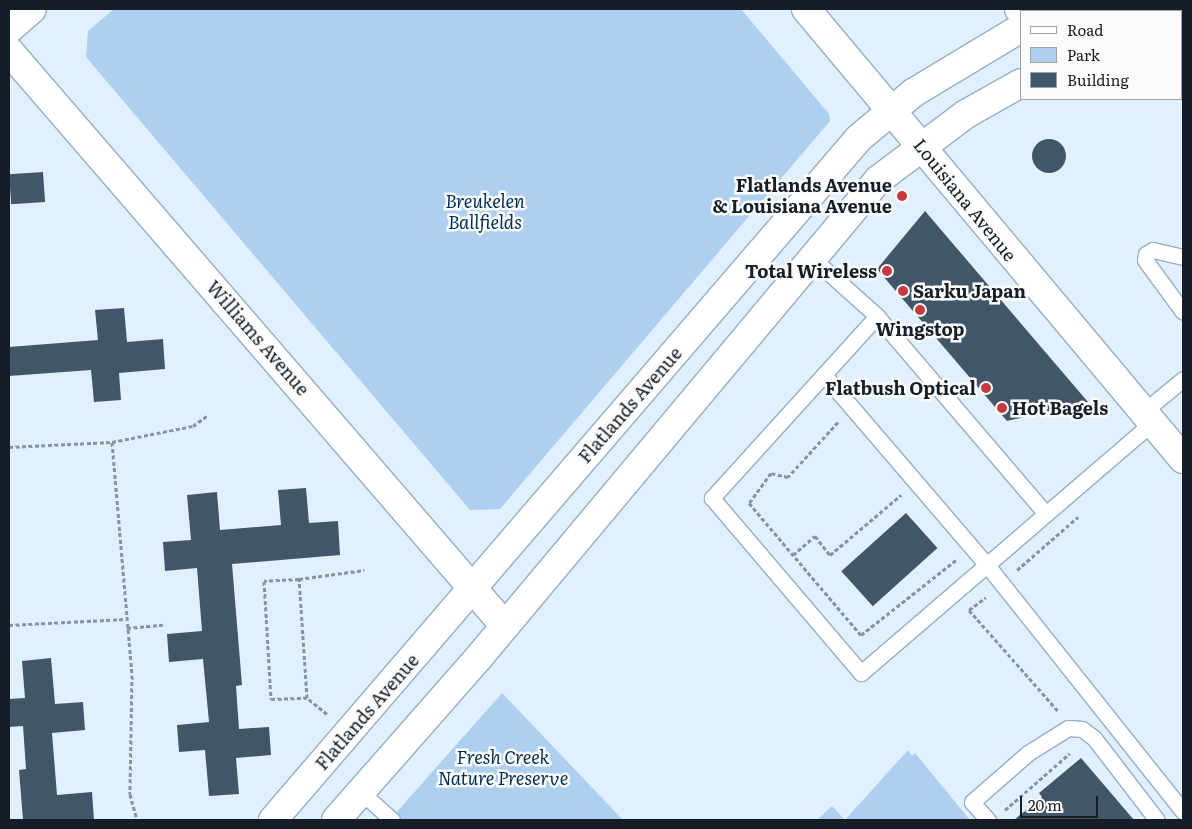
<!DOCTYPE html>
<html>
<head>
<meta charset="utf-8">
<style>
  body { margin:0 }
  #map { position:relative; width:1192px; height:829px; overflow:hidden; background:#e1f0fe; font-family:Literata,serif }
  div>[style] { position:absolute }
  .green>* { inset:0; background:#adcff0 }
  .building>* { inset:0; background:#425669; transform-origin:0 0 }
  .round { border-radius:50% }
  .path>* { height:3px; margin-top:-1.5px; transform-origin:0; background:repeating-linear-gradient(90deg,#87949f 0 4px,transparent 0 6.5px) }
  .roads { filter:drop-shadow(1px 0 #97aec4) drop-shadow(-1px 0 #97aec4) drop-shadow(0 1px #97aec4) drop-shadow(0 -1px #97aec4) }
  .service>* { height:15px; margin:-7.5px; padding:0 7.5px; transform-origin:7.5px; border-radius:7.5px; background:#fff }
  .minor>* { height:28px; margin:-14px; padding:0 14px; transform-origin:14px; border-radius:14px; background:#fff }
  .secondary>* { height:28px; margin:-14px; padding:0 14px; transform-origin:14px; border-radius:14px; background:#fff }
  .dots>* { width:14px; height:14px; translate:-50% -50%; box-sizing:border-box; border:2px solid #fbfbfb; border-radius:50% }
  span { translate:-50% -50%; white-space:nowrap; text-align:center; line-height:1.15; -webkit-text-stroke:5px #fbfbfb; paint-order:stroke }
  .poi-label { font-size:18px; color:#151e26; font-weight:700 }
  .right { translate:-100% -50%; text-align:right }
  .left { translate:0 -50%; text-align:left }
  .street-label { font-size:18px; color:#151e26 }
  .park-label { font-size:18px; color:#012e50; font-style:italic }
  .frame { position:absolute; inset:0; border:10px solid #151e26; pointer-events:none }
  .legend { position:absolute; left:1020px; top:10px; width:162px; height:90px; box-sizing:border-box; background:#fbfbfb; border:1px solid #9fa3a6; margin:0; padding:6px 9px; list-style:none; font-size:15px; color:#151e26 }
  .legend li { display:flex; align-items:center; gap:10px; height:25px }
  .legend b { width:25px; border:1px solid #9fa3a6 }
  .scale { position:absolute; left:1020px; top:796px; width:78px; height:22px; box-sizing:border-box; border:2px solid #151e26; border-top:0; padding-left:6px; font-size:15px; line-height:18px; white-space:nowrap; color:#151e26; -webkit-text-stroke:4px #fbfbfb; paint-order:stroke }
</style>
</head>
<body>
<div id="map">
  <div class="green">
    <i style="clip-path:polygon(114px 9px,741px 9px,829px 114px,830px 121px,500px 509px,470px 510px,86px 57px,88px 31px)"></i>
    <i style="clip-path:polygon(502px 693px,623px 820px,401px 820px,395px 814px)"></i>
    <i style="clip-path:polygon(908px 750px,912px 756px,915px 753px,970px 820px,817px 820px,832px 806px,845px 820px)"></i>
  </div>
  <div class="building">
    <i class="round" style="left:1032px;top:139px;width:34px;height:34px"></i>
    <i style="left:43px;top:172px;width:30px;height:34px;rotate:86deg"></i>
    <i style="clip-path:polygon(925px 211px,1088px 402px,1007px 421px,877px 269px)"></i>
    <i style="clip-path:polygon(124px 308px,127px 342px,163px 339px,165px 369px,119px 373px,121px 400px,94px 402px,91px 370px,9px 376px,9px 347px,98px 340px,95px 310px)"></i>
    <i style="clip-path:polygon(306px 488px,309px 523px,338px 521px,340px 555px,232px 564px,242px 685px,236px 686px,239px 729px,269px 727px,271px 755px,236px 758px,239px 794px,209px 796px,205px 750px,179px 752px,177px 725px,209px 722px,203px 659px,169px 662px,167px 634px,202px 631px,197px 568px,165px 571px,163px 542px,191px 540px,187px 495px,217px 492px,220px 530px,281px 525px,278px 490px)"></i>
    <i style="left:906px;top:513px;width:47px;height:87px;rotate:48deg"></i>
    <i style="clip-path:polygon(51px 658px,55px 704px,83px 702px,85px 730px,52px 733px,57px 795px,92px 792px,94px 820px,23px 820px,19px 770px,26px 769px,23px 726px,9px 727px,9px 699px,25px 698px,22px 661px)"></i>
    <i style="clip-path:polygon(1081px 758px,1134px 820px,1014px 820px,1042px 797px,1039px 793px)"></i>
  </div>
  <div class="path">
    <i style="left:838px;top:422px;width:74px;rotate:132.3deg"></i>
    <i style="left:788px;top:477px;width:17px;rotate:-167deg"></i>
    <i style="left:771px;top:473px;width:37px;rotate:126deg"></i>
    <i style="left:749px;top:503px;width:173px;rotate:49.7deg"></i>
    <i style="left:861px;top:635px;width:121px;rotate:-38.3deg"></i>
    <i style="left:112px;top:442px;width:83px;rotate:-11.2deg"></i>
    <i style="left:193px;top:426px;width:17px;rotate:-36deg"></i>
    <i style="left:9px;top:447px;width:103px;rotate:-2.8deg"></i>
    <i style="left:112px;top:442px;width:234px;rotate:85.1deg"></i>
    <i style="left:132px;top:675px;width:119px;rotate:91deg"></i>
    <i style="left:130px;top:794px;width:27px;rotate:75deg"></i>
    <i style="left:793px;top:555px;width:29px;rotate:-41deg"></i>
    <i style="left:815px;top:536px;width:24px;rotate:52deg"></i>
    <i style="left:830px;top:555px;width:93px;rotate:-40.2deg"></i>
    <i style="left:1017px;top:570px;width:81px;rotate:-41deg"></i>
    <i style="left:299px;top:579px;width:35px;rotate:177deg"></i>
    <i style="left:264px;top:581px;width:118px;rotate:86.6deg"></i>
    <i style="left:271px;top:699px;width:36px;rotate:-2deg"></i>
    <i style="left:969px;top:610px;width:135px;rotate:48.6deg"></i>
    <i style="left:969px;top:610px;width:21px;rotate:-37deg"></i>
    <i style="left:9px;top:625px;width:117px;rotate:-2.9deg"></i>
    <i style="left:127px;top:628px;width:36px;rotate:-5deg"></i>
    <i style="left:327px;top:714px;width:26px;rotate:-141deg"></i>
    <i style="left:307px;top:698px;width:119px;rotate:-93.8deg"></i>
    <i style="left:299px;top:579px;width:66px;rotate:-7.9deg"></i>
    <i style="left:1005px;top:810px;width:86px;rotate:-41.2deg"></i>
  </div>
  <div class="roads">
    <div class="service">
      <i style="left:1183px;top:257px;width:31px;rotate:-167deg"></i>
      <i style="left:1153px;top:250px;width:8px;rotate:150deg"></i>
      <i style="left:1146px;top:254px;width:6px;rotate:99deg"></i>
      <i style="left:1145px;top:260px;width:64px;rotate:53.8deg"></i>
      <i style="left:812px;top:258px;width:87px;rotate:41.7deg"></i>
      <i style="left:824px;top:375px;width:250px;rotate:49.4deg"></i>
      <i style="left:987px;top:565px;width:315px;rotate:51.5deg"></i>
      <i style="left:1143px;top:412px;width:52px;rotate:-39.5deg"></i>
      <i style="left:1046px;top:514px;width:260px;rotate:-130.5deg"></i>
      <i style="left:877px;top:316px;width:246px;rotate:132.2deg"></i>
      <i style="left:712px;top:498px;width:230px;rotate:49.6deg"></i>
      <i style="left:861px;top:673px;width:384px;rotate:-40.7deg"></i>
      <i style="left:361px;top:792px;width:42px;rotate:42.1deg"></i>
      <i style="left:988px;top:820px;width:24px;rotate:-132deg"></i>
      <i style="left:972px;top:802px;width:74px;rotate:-41.2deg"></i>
      <i style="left:1028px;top:753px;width:47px;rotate:-32deg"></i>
      <i style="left:1068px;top:728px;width:14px;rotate:4deg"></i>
      <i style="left:1082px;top:729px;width:15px;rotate:37deg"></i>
      <i style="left:1094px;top:738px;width:103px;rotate:52.5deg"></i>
    </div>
    <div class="minor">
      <i style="left:806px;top:9px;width:587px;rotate:50.04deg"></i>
      <i style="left:1019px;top:9px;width:3px;rotate:45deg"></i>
      <i style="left:9px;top:29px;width:30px;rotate:-41deg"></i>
      <i style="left:9px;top:51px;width:759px;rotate:49.22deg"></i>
    </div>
    <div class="secondary">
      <i style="left:1050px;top:11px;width:5px;rotate:-22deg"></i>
      <i style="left:1148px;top:11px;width:4px;rotate:-27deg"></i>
      <i style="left:273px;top:820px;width:899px;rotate:-49.33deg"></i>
      <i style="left:859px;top:138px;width:70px;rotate:-39.8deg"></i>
      <i style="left:913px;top:93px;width:126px;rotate:-31deg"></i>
      <i style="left:336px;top:820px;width:218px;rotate:-48.7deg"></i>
      <i style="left:480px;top:656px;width:620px;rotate:-50.1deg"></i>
      <i style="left:878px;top:180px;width:110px;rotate:-36.9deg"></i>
      <i style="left:966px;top:114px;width:63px;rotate:-29.4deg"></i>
    </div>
  </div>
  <div class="dots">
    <i style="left:902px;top:196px;background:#c83841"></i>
    <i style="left:887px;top:271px;background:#c83841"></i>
    <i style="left:903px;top:291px;background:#c83841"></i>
    <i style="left:920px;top:310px;background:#c83841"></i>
    <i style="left:986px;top:388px;background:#c83841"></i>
    <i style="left:1002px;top:408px;background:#c83841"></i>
  </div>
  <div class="poi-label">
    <span class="right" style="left:892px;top:196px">Flatlands Avenue<br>&amp; Louisiana Avenue</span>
    <span class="right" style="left:877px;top:271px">Total Wireless</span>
    <span class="left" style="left:913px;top:291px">Sarku Japan</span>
    <span style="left:920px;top:329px">Wingstop</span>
    <span class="right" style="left:976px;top:388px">Flatbush Optical</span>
    <span class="left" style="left:1012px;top:408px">Hot Bagels</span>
  </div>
  <div class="street-label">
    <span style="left:965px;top:200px;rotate:51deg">Louisiana Avenue</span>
    <span style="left:258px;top:338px;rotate:49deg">Williams Avenue</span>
    <span style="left:630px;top:405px;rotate:-49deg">Flatlands Avenue</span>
    <span style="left:367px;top:712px;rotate:-49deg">Flatlands Avenue</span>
  </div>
  <div class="park-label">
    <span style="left:485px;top:212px">Breukelen<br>Ballfields</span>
    <span style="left:503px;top:768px">Fresh Creek<br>Nature Preserve</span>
  </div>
  <div class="frame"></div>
  <ul class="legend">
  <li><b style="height:6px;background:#fff"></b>Road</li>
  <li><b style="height:14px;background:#adcff0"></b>Park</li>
  <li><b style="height:14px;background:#425669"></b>Building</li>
  </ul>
  <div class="scale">20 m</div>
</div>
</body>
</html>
